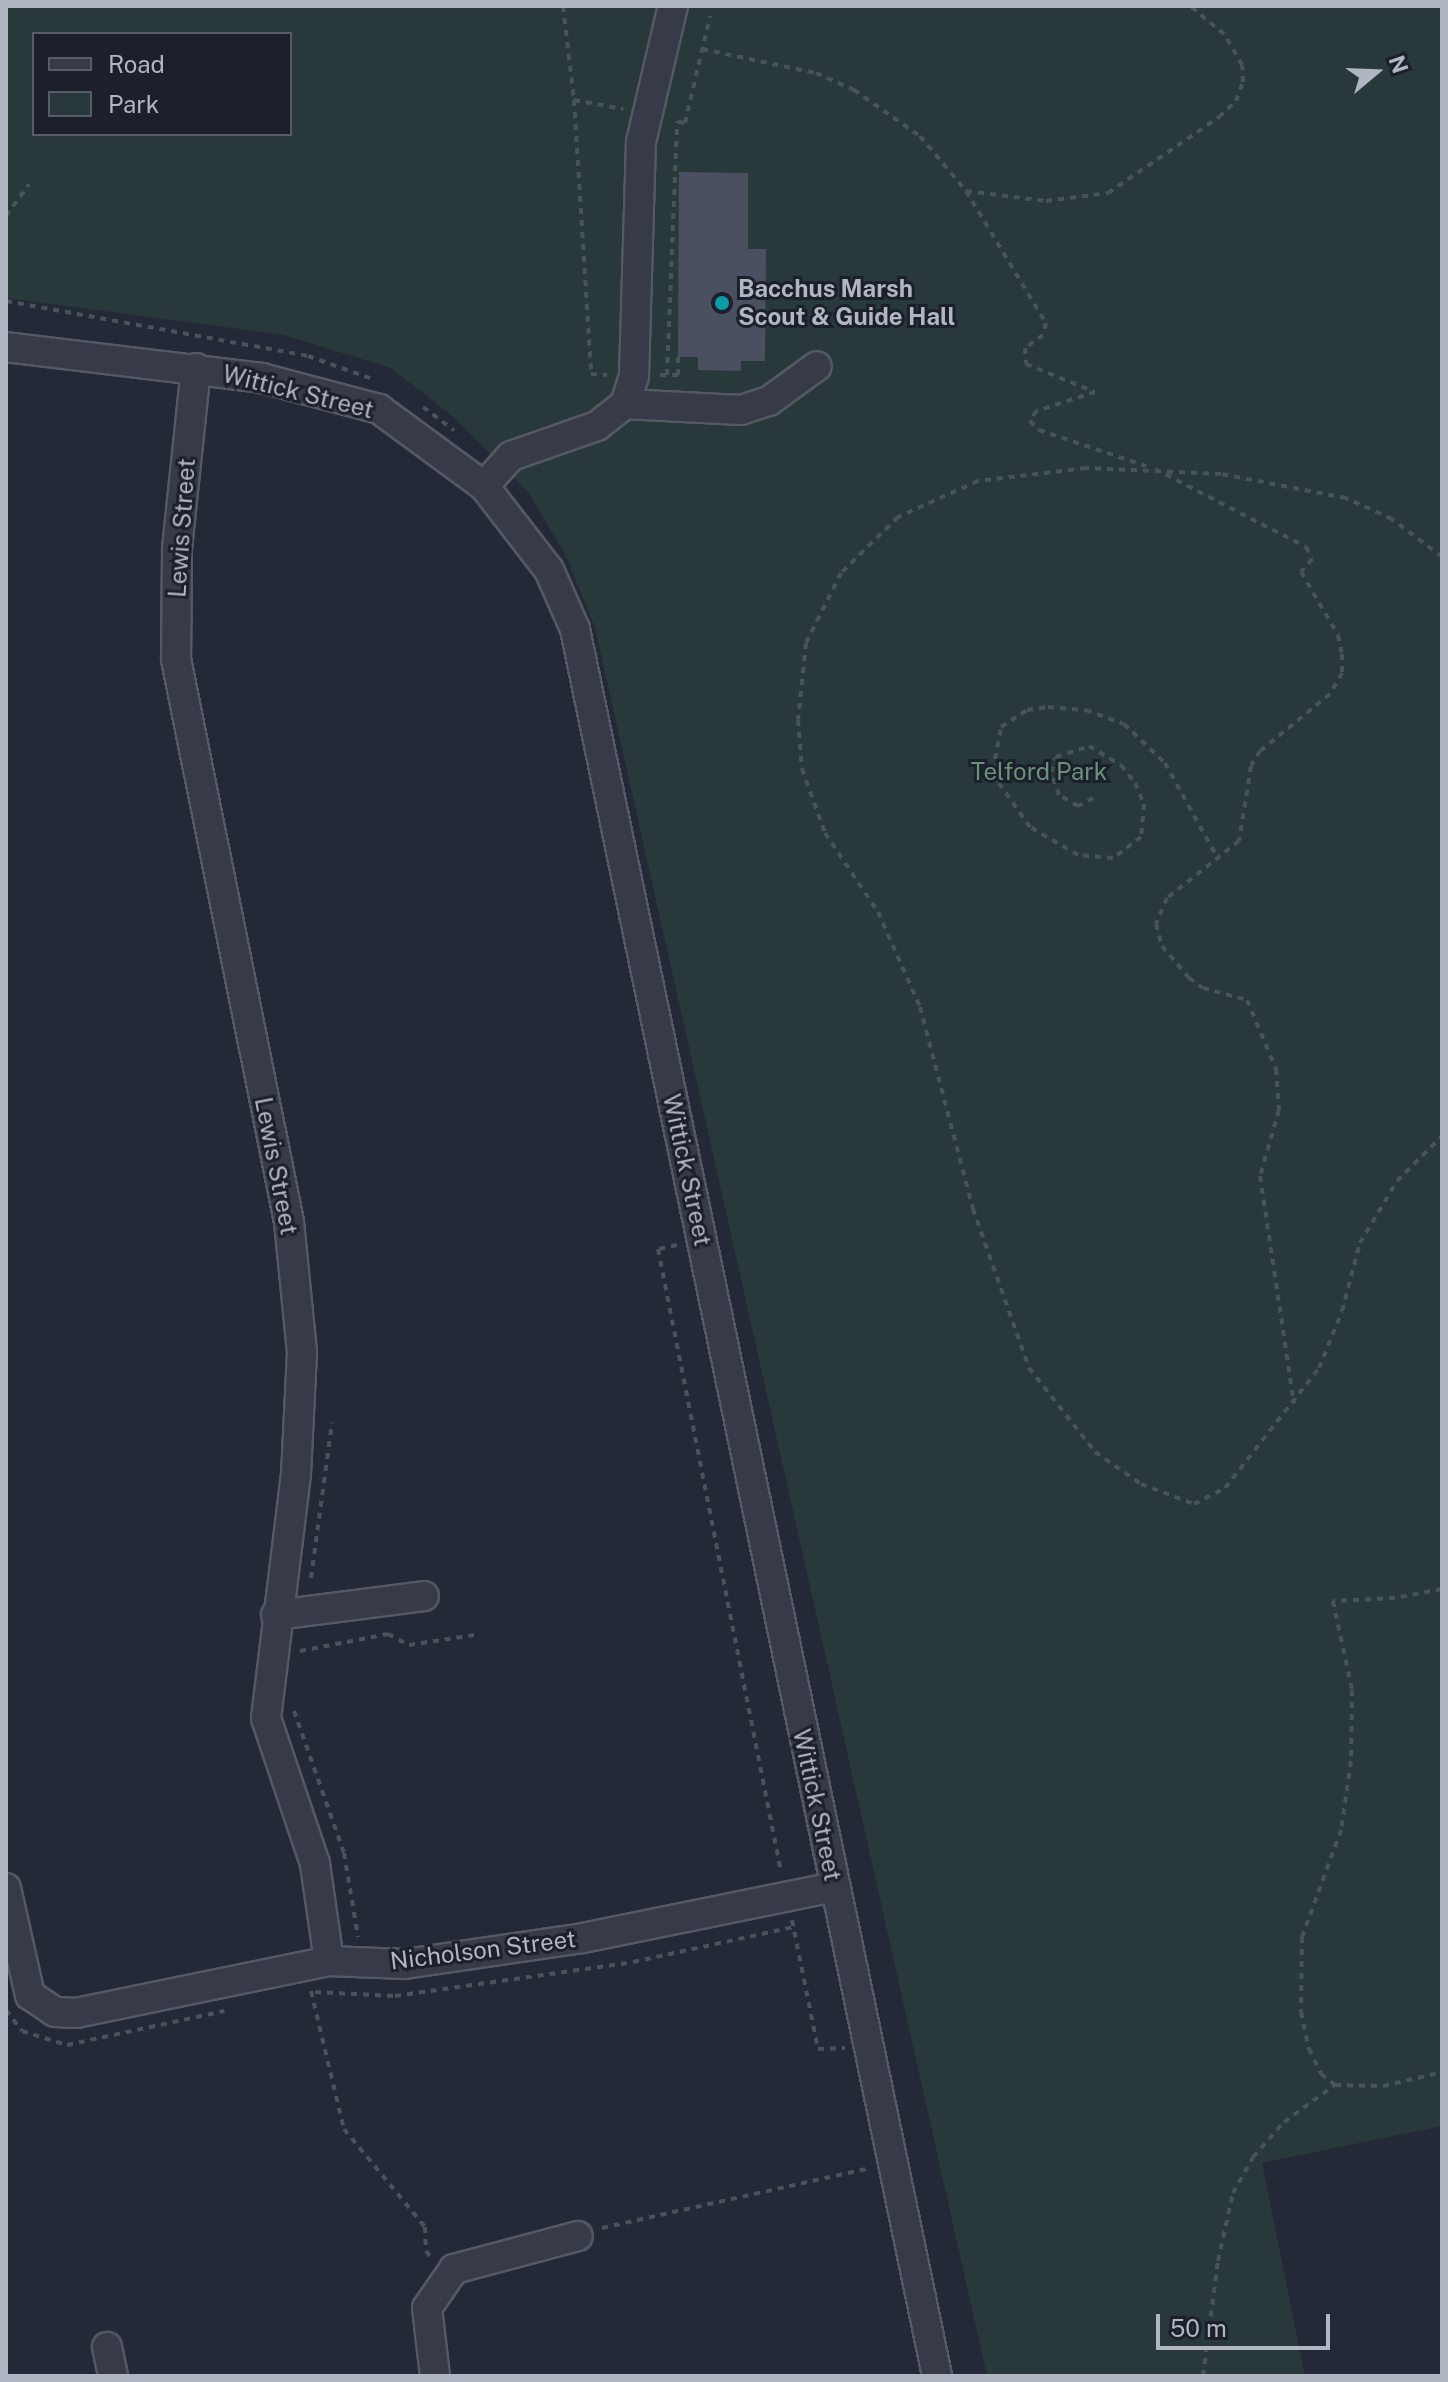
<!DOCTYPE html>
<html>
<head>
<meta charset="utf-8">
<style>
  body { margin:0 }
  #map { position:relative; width:1448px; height:2382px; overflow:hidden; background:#232936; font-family:"Public Sans",sans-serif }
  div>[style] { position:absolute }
  .green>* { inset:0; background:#29383b }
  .building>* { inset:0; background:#4a5060 }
  .path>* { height:4px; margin-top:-2px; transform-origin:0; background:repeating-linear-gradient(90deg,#475459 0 6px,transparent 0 12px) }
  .roads { filter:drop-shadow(2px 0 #545964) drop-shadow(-2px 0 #545964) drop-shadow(0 2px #545964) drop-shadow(0 -2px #545964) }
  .minor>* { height:28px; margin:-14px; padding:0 14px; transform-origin:14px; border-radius:14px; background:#373b47 }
  .dots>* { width:22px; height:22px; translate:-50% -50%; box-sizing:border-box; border:4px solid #1c202b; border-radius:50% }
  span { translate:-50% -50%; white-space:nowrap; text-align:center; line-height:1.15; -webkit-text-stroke:6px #1c202b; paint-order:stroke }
  .poi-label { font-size:24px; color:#b1b6c3; font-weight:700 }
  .left { translate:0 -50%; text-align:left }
  .street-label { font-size:24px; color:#b1b6c3 }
  .park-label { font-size:24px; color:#6b917a }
  .frame { position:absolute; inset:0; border:8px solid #b1b6c3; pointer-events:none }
  .legend { position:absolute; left:32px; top:32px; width:260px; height:104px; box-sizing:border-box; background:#1c202b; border:2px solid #585c68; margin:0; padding:10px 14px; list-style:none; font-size:24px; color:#b1b6c3 }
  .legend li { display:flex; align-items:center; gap:16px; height:40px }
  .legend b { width:40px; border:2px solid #585c68 }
  .north { position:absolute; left:1336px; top:32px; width:80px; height:80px; -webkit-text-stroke:6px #1c202b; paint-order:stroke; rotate:71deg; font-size:22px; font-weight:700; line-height:32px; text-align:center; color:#b1b6c3 }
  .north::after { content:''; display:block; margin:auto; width:28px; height:36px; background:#b1b6c3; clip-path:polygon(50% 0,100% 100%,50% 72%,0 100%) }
  .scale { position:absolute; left:1156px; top:2314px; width:174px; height:36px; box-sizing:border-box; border:4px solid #b1b6c3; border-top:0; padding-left:10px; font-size:24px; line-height:28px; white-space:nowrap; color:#b1b6c3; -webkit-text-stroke:6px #1c202b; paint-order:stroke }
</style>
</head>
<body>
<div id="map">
  <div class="green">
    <i style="clip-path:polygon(evenodd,6px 6px,1442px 6px,1442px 2126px,1262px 2163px,1305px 2376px,987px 2376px,595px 628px,566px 556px,528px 492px,456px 419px,391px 368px,284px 335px,6px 298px,6px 6px,34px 34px,290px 34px,290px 134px,34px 134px,34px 34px)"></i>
  </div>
  <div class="building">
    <i style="clip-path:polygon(679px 172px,748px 173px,748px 249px,766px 249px,765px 361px,741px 361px,741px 371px,698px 370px,698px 357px,678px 357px)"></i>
  </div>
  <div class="path">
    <i style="left:563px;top:6px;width:95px;rotate:83.3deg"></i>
    <i style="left:574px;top:100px;width:275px;rotate:86.4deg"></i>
    <i style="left:591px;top:374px;width:16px;rotate:4deg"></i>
    <i style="left:702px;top:49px;width:116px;rotate:11.9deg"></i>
    <i style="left:816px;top:73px;width:42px;rotate:24.1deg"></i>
    <i style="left:854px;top:90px;width:80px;rotate:34.9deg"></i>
    <i style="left:920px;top:136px;width:72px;rotate:50.1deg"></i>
    <i style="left:966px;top:191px;width:154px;rotate:58.8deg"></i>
    <i style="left:1046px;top:323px;width:12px;rotate:104deg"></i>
    <i style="left:1043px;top:335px;width:22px;rotate:144deg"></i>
    <i style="left:1025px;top:348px;width:16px;rotate:86deg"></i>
    <i style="left:1026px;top:364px;width:74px;rotate:22.1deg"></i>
    <i style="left:1095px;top:392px;width:62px;rotate:162.1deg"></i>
    <i style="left:1036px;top:411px;width:12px;rotate:121deg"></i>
    <i style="left:1030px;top:421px;width:13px;rotate:45deg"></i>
    <i style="left:1039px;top:430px;width:113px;rotate:18.6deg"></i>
    <i style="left:574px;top:100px;width:50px;rotate:10.4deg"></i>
    <i style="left:678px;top:122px;width:7px;rotate:8deg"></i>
    <i style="left:685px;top:123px;width:110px;rotate:-76.8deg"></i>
    <i style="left:966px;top:191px;width:81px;rotate:7.1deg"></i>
    <i style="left:1046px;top:201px;width:63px;rotate:-7.4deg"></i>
    <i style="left:1108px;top:193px;width:135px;rotate:-34.4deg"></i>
    <i style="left:1219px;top:117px;width:23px;rotate:-43deg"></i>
    <i style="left:1236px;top:101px;width:20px;rotate:-70deg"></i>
    <i style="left:1243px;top:82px;width:17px;rotate:-93deg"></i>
    <i style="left:1242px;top:65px;width:36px;rotate:-120deg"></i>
    <i style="left:1224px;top:34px;width:44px;rotate:-140.5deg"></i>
    <i style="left:6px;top:216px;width:39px;rotate:-54deg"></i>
    <i style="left:6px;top:301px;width:307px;rotate:10.3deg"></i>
    <i style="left:308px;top:356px;width:69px;rotate:19.5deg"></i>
    <i style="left:660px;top:375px;width:18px"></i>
    <i style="left:678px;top:375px;width:18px;rotate:-90deg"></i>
    <i style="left:667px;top:375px;width:254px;rotate:-87.7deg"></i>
    <i style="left:423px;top:407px;width:39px;rotate:37deg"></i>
    <i style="left:1155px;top:469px;width:170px;rotate:27.3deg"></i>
    <i style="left:1306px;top:547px;width:13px;rotate:63deg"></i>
    <i style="left:1312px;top:559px;width:17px;rotate:130deg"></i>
    <i style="left:1301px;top:572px;width:73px;rotate:59.6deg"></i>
    <i style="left:1338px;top:635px;width:19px;rotate:78deg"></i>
    <i style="left:1342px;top:654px;width:19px;rotate:90deg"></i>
    <i style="left:1342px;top:673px;width:24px;rotate:120deg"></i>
    <i style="left:1330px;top:694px;width:90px;rotate:140.8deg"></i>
    <i style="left:1260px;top:751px;width:17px;rotate:121deg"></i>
    <i style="left:1251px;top:766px;width:76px;rotate:99.1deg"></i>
    <i style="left:1239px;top:841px;width:92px;rotate:141.6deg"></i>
    <i style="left:1167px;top:898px;width:28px;rotate:113deg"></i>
    <i style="left:1156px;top:924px;width:23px;rotate:75deg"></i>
    <i style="left:1162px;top:946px;width:42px;rotate:49.8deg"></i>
    <i style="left:1189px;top:978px;width:17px;rotate:36deg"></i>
    <i style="left:1203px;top:988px;width:46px;rotate:15.3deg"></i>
    <i style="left:1247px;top:1000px;width:75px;rotate:67.2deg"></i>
    <i style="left:1276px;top:1069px;width:41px;rotate:85.8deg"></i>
    <i style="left:1279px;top:1110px;width:69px;rotate:106.1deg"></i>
    <i style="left:1260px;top:1176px;width:230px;rotate:81.5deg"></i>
    <i style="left:1442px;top:557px;width:63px;rotate:-142.8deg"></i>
    <i style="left:1392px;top:519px;width:51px;rotate:-155.5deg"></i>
    <i style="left:1346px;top:498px;width:127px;rotate:-169.1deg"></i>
    <i style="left:1221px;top:474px;width:135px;rotate:-177.5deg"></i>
    <i style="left:1086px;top:468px;width:109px;rotate:173.1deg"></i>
    <i style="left:978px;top:481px;width:88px;rotate:155.8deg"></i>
    <i style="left:898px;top:517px;width:80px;rotate:135.5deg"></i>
    <i style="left:841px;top:573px;width:78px;rotate:116.6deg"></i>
    <i style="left:806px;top:643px;width:77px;rotate:95.9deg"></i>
    <i style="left:798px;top:720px;width:49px;rotate:85.3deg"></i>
    <i style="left:802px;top:769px;width:68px;rotate:70.2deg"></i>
    <i style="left:825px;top:833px;width:95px;rotate:56.1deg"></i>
    <i style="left:878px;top:912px;width:104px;rotate:66.1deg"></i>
    <i style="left:920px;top:1007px;width:209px;rotate:75.3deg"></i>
    <i style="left:973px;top:1209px;width:169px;rotate:70.6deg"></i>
    <i style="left:1029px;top:1368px;width:107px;rotate:51.8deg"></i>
    <i style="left:1095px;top:1452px;width:56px;rotate:34.8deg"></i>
    <i style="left:1141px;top:1484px;width:57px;rotate:20.7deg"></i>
    <i style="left:1194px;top:1504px;width:35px;rotate:-27deg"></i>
    <i style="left:1225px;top:1488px;width:152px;rotate:-51.9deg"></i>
    <i style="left:1319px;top:1368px;width:61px;rotate:-68deg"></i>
    <i style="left:1342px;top:1311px;width:70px;rotate:-75.2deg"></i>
    <i style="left:1360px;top:1243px;width:72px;rotate:-59.2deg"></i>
    <i style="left:1397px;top:1181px;width:64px;rotate:-45deg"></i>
    <i style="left:1093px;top:798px;width:17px;rotate:152deg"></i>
    <i style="left:1078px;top:806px;width:22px;rotate:-150deg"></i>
    <i style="left:1059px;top:795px;width:24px;rotate:-109deg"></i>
    <i style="left:1051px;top:772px;width:16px;rotate:-72deg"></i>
    <i style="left:1056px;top:757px;width:35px;rotate:-18deg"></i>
    <i style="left:1089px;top:746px;width:37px;rotate:31deg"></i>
    <i style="left:1121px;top:765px;width:23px;rotate:52deg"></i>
    <i style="left:1135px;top:783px;width:23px;rotate:67deg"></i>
    <i style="left:1144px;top:804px;width:33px;rotate:95deg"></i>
    <i style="left:1141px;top:837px;width:35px;rotate:143deg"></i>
    <i style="left:1113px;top:858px;width:35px;rotate:-175deg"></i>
    <i style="left:1078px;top:855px;width:56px;rotate:-149.7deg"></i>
    <i style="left:1030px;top:827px;width:55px;rotate:-125.4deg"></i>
    <i style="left:998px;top:782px;width:23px;rotate:-97deg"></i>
    <i style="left:995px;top:759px;width:33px;rotate:-79deg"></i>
    <i style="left:1001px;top:727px;width:31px;rotate:-33deg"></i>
    <i style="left:1027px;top:710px;width:21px;rotate:-8deg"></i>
    <i style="left:1048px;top:707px;width:38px;rotate:5deg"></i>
    <i style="left:1086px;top:710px;width:40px;rotate:20.2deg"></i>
    <i style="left:1124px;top:724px;width:57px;rotate:43.6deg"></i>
    <i style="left:1165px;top:763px;width:110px;rotate:61.1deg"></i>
    <i style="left:677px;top:1245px;width:19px;rotate:168deg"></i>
    <i style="left:658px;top:1249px;width:635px;rotate:78.83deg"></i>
    <i style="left:311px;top:1578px;width:157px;rotate:-82.3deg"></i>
    <i style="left:1442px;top:1589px;width:48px;rotate:169.2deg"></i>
    <i style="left:1395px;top:1598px;width:62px;rotate:177.2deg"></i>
    <i style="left:1333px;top:1601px;width:91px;rotate:77.9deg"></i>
    <i style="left:1352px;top:1690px;width:71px;rotate:90.8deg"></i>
    <i style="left:1351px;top:1761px;width:70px;rotate:98.2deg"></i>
    <i style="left:1341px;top:1830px;width:114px;rotate:110deg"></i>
    <i style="left:1302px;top:1937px;width:75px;rotate:90.8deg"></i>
    <i style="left:1301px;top:2012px;width:38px;rotate:78deg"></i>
    <i style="left:1309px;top:2049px;width:28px;rotate:64deg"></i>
    <i style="left:1321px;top:2074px;width:18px;rotate:38deg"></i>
    <i style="left:1335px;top:2085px;width:48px;rotate:1.2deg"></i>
    <i style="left:1383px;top:2086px;width:61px;rotate:-13.3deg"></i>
    <i style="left:300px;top:1651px;width:90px;rotate:-10.9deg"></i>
    <i style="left:388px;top:1634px;width:24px;rotate:28deg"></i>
    <i style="left:409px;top:1645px;width:66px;rotate:-8.7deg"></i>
    <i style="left:294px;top:1711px;width:151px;rotate:70.6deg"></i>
    <i style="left:344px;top:1853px;width:85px;rotate:80.5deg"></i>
    <i style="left:792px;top:1920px;width:132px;rotate:78.6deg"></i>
    <i style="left:818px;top:2049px;width:27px;rotate:-2deg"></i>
    <i style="left:311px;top:1991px;width:142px;rotate:76.6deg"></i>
    <i style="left:344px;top:2129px;width:127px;rotate:50.4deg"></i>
    <i style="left:425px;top:2227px;width:24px;rotate:88deg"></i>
    <i style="left:426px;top:2251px;width:10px;rotate:53deg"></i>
    <i style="left:315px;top:1992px;width:80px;rotate:2.9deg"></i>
    <i style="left:395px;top:1996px;width:240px;rotate:-8.1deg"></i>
    <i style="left:633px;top:1962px;width:165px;rotate:-12.3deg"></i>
    <i style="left:6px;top:2010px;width:26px;rotate:53deg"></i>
    <i style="left:22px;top:2031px;width:47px;rotate:17.3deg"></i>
    <i style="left:67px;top:2045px;width:161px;rotate:-12.2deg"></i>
    <i style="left:602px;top:2228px;width:275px;rotate:-12.6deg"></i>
    <i style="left:1203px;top:2376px;width:116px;rotate:-82.6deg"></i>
    <i style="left:1218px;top:2261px;width:70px;rotate:-77.6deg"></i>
    <i style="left:1233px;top:2193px;width:41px;rotate:-60.9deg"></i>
    <i style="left:1253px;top:2157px;width:47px;rotate:-48.5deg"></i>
    <i style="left:1284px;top:2122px;width:63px;rotate:-36deg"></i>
  </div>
  <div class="roads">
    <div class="minor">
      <i style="left:6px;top:347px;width:258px;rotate:6.9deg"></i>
      <i style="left:262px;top:378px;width:121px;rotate:14.8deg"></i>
      <i style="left:379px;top:409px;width:130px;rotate:36.3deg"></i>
      <i style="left:484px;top:486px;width:106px;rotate:52.3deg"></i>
      <i style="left:549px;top:570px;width:64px;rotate:66.2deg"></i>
      <i style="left:575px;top:629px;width:1784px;rotate:78.29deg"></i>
      <i style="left:196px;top:368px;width:183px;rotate:96deg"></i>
      <i style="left:177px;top:550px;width:109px;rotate:90.5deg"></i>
      <i style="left:176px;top:659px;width:574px;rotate:78.65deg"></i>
      <i style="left:289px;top:1222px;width:131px;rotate:84.3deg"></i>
      <i style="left:302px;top:1352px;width:122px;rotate:92.8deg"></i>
      <i style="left:296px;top:1474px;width:246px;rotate:97deg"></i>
      <i style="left:266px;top:1718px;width:154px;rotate:71.4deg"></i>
      <i style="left:315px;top:1864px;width:98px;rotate:81.8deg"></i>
      <i style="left:625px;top:404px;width:116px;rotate:3deg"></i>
      <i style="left:741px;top:410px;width:29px;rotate:-18deg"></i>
      <i style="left:769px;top:401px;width:59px;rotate:-36.1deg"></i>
      <i style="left:484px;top:486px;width:40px;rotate:-48deg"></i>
      <i style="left:511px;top:456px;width:91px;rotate:-19.2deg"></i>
      <i style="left:597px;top:426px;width:36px;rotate:-38deg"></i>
      <i style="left:625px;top:404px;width:29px;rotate:-72deg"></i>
      <i style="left:634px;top:376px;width:234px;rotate:-88.3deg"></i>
      <i style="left:641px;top:142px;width:140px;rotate:-76.8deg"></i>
      <i style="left:276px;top:1615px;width:149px;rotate:-7.3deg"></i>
      <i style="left:6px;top:1888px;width:110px;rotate:77.4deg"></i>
      <i style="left:30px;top:1995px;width:30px;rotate:34deg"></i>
      <i style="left:55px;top:2012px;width:21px;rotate:3deg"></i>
      <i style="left:76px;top:2013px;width:258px;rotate:-11.6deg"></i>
      <i style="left:329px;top:1961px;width:76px;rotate:2.3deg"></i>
      <i style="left:405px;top:1964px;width:180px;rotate:-8.3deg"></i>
      <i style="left:583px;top:1938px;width:256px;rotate:-11.5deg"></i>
      <i style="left:107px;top:2347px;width:30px;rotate:78deg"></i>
      <i style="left:435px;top:2376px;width:68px;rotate:-96.7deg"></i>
      <i style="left:427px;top:2308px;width:47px;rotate:-55.3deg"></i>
      <i style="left:454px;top:2269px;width:128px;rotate:-14.9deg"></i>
    </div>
  </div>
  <div class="dots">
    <i style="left:722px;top:303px;background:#0f9aa8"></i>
  </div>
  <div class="poi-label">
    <span class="left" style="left:738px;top:303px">Bacchus Marsh<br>Scout &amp; Guide Hall</span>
  </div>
  <div class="street-label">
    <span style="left:298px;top:392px;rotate:14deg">Wittick Street</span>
    <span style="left:182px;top:528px;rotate:-86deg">Lewis Street</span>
    <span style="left:276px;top:1166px;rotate:79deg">Lewis Street</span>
    <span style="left:687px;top:1170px;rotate:78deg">Wittick Street</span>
    <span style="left:817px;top:1805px;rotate:78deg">Wittick Street</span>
    <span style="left:483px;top:1950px;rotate:-7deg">Nicholson Street</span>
  </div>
  <div class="park-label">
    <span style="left:1039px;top:772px">Telford Park</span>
  </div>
  <div class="frame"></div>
  <ul class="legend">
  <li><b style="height:10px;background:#373b47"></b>Road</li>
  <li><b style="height:22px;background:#29383b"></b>Park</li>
  </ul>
  <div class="north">N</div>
  <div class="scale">50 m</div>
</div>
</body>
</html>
